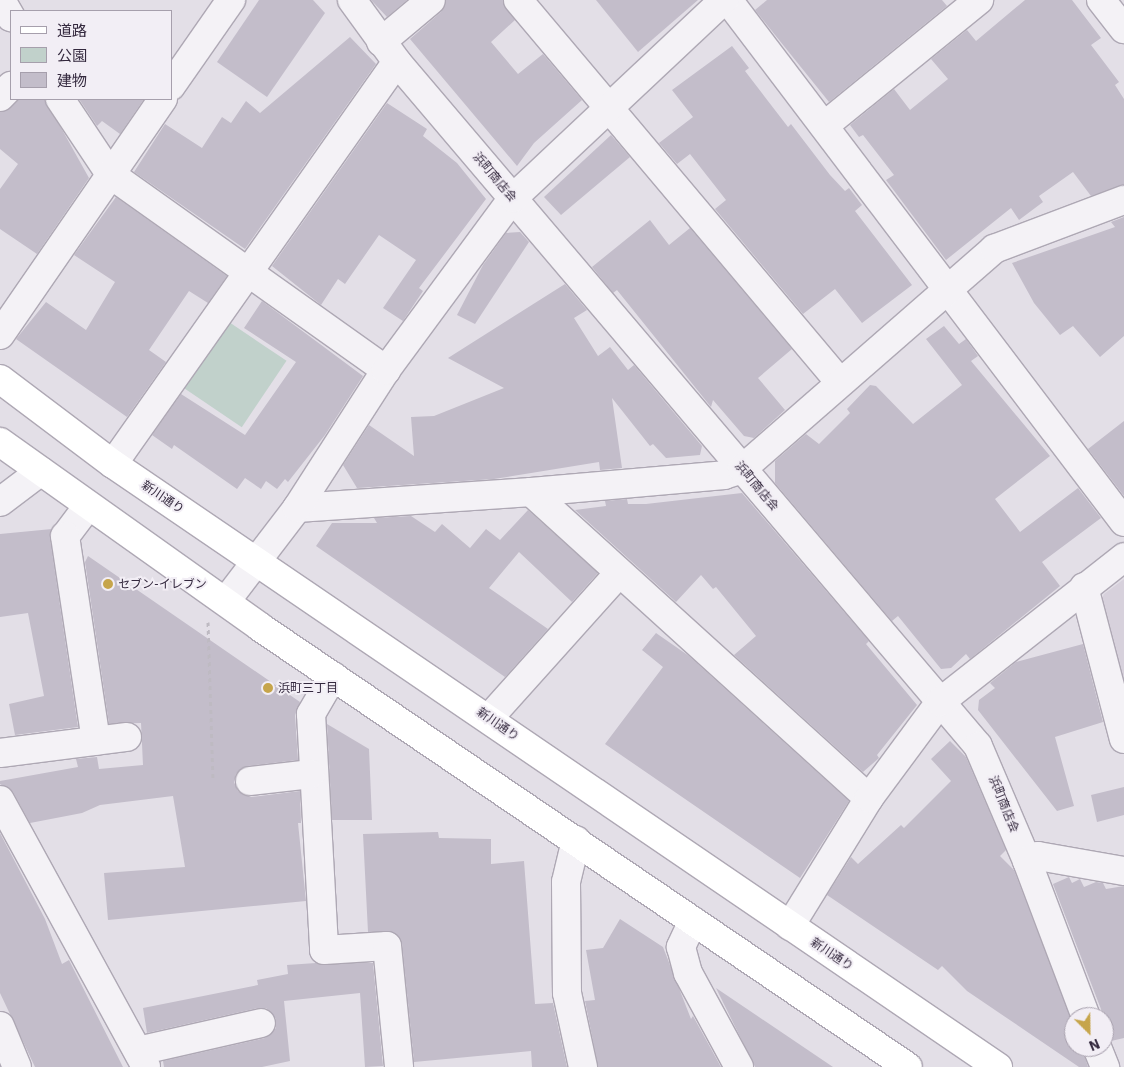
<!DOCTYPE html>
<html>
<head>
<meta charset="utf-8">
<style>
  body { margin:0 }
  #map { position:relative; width:1124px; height:1067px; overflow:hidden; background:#e3dfe7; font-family:"IBM Plex Sans","Noto Sans JP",sans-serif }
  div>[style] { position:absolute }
  .built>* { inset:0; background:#d7d1dc }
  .green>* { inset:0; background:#c1d1cb; transform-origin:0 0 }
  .building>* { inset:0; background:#c3bdca }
  .path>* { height:3px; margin-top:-1.5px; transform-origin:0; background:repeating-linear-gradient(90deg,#bebac2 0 4px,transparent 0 8px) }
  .roads { filter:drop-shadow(1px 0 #aea8b4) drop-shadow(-1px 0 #aea8b4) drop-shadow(0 1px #aea8b4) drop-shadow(0 -1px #aea8b4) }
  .minor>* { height:28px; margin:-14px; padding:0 14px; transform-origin:14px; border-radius:14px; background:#f4f2f6 }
  .major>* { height:28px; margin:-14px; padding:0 14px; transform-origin:14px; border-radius:14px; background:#fff }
  .dots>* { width:14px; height:14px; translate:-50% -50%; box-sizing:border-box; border:2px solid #f2eef5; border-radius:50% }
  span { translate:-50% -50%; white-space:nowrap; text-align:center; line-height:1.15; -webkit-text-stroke:4px #f2eef5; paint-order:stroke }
  .street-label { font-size:12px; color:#34293e }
  .poi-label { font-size:12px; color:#34293e }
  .left { translate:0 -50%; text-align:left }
  .legend { position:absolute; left:10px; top:10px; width:162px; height:90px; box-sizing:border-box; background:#f2eef5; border:1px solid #a69fac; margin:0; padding:6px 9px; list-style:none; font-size:15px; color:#34293e }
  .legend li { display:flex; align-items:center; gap:10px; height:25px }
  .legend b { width:25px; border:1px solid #a69fac }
  .north { position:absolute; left:1064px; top:1007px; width:50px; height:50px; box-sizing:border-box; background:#f2eef5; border:1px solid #a69fac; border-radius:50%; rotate:157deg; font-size:14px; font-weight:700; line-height:20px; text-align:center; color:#34293e }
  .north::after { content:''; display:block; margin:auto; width:18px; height:22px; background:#c6a54b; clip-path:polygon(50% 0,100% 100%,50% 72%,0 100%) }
</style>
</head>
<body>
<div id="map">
  <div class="built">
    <i style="clip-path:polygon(1124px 579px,1124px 706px,1098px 608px,1104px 594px)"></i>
  </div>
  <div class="green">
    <i style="left:226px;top:320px;width:73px;height:80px;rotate:34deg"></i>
  </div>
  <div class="building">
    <i style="clip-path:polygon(259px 0,313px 0,325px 13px,267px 97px,217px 62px)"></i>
    <i style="clip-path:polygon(371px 0,407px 0,387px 17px)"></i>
    <i style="clip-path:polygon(446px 0,503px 0,515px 20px,491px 42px,518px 74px,543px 54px,582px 100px,534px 143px,517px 166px,410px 39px,441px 12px)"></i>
    <i style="clip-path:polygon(596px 0,698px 0,638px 52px)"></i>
    <i style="clip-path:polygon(767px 0,942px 0,947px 6px,829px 102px,755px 10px)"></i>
    <i style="clip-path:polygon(1025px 0,1072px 0,1101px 38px,1091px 45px,1119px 82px,1115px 85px,1124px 99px,1124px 185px,1091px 196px,1073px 172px,1039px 196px,1043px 202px,1019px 220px,1011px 208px,946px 260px,886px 180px,894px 175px,863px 135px,859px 137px,850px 125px,894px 89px,910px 110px,948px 79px,931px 59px,967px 30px,976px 41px)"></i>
    <i style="clip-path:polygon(350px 37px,376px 64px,245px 249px,134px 172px,165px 124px,202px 148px,222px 117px,231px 123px,246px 101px,260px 113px)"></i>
    <i style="clip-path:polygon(732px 46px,749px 68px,745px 71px,788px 127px,791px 124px,830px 175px,845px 191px,849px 188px,862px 205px,855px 211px,912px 285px,862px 323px,835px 289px,803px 314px,715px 209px,726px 200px,690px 154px,677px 164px,659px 143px,693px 117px,672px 90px)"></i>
    <i style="clip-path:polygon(20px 99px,45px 99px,89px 178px,37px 254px,0 229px,0 189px,18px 164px,0 149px,0 112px)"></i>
    <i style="clip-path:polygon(79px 99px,144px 99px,120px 134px,102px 121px,97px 126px)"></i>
    <i style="clip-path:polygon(387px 103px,427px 129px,423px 136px,457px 163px,486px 199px,419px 288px,423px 291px,403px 321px,383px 308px,416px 260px,379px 235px,345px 284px,338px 279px,321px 305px,272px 266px)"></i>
    <i style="clip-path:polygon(611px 135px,630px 157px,561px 215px,544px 197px)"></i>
    <i style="clip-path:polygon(116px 197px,227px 276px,208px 303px,189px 291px,149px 350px,166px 362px,127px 417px,16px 339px,46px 302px,86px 330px,115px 282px,74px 255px)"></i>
    <i style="clip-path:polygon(1124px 217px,1124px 336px,1100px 357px,1073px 326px,1060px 335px,1034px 303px,1012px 263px,1115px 227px,1111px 222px)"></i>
    <i style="clip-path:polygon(650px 220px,669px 245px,690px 228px,792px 349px,758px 378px,785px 410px,754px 438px,744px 436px,713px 400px,711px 407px,617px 290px,613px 293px,592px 267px)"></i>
    <i style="clip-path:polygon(520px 232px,529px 242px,475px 324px,457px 315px,483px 265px,506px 233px)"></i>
    <i style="clip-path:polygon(565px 284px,587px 310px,574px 318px,598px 356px,610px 347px,628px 370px,634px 365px,702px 446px,700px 455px,666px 458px,653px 444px,650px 446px,612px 398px,622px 468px,600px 470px,599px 462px,494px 479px,357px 488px,343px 465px,369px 425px,414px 456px,411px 417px,434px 416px,504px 388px,448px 358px)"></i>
    <i style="clip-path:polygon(262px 301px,363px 376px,325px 435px,288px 482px,285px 479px,277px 489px,266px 481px,261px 489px,245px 478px,237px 489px,174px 445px,172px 449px,152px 435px,181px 394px,245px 435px,296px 362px,244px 328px)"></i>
    <i style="clip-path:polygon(944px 326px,959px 344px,966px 339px,978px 356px,971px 361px,1050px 456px,995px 499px,1020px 532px,1078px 488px,1101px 518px,1042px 562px,1060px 586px,970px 659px,966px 654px,951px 668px,941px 669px,898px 616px,892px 621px,775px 483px,775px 461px,806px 434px,819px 444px,850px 413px,847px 409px,870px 385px,876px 386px,913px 424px,962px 385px,926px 339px)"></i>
    <i style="clip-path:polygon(1124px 421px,1124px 496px,1088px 449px)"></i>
    <i style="clip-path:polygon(742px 493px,869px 641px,866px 644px,917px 705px,877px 755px,879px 758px,863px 772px,734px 655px,756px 636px,716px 587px,713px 589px,701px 575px,676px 602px,575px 510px,606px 506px,605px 501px,627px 499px,628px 504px,646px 504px)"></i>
    <i style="clip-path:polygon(528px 510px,598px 573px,572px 602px,519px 552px,489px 588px,548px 629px,505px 677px,316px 546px,332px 523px,377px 523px,374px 518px,411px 516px,435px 532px,442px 524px,470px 548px,486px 529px,500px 540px)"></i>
    <i style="clip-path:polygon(52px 529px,50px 538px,78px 727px,15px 735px,9px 704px,44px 696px,28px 613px,0 617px,0 534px)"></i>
    <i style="clip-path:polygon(88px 556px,300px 702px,295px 715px,298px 760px,248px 766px,236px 774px,234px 782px,238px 791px,251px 797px,300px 791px,301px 823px,298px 823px,306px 901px,108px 920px,104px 873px,185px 867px,173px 796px,100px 805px,82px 813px,30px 823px,13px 792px,0 784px,0 781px,78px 767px,76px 759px,97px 757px,99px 769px,143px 765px,141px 723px,109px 724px,85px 562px)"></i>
    <i style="clip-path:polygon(656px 633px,689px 656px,849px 801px,800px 878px,605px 744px,663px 667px,642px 650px)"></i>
    <i style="clip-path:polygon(1083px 644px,1103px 722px,1055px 737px,1074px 806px,1057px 811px,978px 710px,979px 700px,995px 688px,990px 683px,1016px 662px)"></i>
    <i style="clip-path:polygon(327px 724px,369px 749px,372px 820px,332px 820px)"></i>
    <i style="clip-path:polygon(950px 741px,966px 757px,1006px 850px,1000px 856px,1014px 870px,1074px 1026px,1074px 1047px,1082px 1047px,1088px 1067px,1079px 1067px,967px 991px,942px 966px,938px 970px,827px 895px,851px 857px,858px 864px,901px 825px,904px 828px,951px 781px,931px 759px)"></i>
    <i style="clip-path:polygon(1124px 787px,1124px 815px,1097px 822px,1091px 795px)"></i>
    <i style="clip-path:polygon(438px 832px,439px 838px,491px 839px,491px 864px,524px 861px,535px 1004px,553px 1003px,567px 1067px,532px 1067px,531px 1051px,414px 1062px,402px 944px,393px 932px,368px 932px,363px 834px)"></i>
    <i style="clip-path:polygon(0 833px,45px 919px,62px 964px,69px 960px,123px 1067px,35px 1067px,0 993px)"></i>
    <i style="clip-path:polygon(1069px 877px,1072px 883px,1080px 879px,1084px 887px,1096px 882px,1103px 883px,1106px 889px,1124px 886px,1124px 1038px,1111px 1041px,1104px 1034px,1104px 1017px,1053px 884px)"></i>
    <i style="clip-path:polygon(620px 919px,663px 947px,691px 1019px,693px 1016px,721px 1067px,598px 1067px,585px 1001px,595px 1000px,586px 950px,603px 948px)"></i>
    <i style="clip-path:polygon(316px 963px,373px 963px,383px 1066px,365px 1067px,360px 993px,284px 1001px,290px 1061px,262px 1067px,164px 1067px,163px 1061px,265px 1038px,276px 1028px,276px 1019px,266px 1008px,258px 1008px,147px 1033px,143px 1008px,258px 985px,257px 980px,288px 974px,287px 965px)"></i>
    <i style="clip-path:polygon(716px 988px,833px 1067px,755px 1067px)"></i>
  </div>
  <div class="path">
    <i style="left:208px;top:622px;width:159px;rotate:88.2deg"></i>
  </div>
  <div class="roads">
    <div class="minor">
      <i style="left:1px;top:0;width:20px;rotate:60deg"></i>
      <i style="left:352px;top:0;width:77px;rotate:54deg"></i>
      <i style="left:397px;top:62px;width:897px;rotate:49.65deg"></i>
      <i style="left:978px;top:746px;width:125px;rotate:66.9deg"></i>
      <i style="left:1027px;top:861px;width:167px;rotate:69.3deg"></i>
      <i style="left:518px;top:0;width:500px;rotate:49.9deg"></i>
      <i style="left:728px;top:0;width:655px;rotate:52.82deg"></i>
      <i style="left:1101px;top:0;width:37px;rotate:52deg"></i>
      <i style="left:381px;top:42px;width:65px;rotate:-40deg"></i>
      <i style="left:171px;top:86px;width:105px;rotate:-55.1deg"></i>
      <i style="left:0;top:97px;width:16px;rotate:-45deg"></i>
      <i style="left:60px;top:99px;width:90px;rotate:56.3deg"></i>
      <i style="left:110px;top:174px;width:339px;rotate:35.4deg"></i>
      <i style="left:824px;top:126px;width:200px;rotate:-39.1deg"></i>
      <i style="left:0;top:335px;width:287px;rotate:-55.4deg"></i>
      <i style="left:113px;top:464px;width:492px;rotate:-54.8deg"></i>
      <i style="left:531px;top:492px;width:456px;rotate:42.2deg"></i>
      <i style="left:0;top:502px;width:51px;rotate:-37.1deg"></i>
      <i style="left:88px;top:506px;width:38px;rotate:127deg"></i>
      <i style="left:65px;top:536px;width:207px;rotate:81.4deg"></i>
      <i style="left:297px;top:508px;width:235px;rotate:-3.9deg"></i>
      <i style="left:531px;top:492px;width:194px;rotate:-5deg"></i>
      <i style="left:724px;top:475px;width:19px;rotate:-18deg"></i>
      <i style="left:742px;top:469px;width:335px;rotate:-41.1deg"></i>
      <i style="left:994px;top:249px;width:139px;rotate:-20.7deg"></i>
      <i style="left:1084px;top:587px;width:157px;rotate:75.3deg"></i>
      <i style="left:226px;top:601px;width:117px;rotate:-52.6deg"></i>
      <i style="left:297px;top:508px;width:164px;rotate:-57.2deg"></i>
      <i style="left:386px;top:370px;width:214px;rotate:-53.6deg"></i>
      <i style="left:513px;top:198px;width:289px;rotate:-43.2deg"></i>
      <i style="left:333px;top:676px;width:44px;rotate:120.1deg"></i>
      <i style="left:311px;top:714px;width:236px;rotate:86.8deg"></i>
      <i style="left:324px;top:950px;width:63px;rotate:-3.6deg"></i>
      <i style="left:387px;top:946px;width:122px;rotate:84.3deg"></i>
      <i style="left:489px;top:718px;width:195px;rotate:-48.1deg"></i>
      <i style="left:0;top:753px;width:128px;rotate:-7.2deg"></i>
      <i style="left:250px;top:781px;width:61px;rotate:-6.5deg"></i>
      <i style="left:0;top:800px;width:304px;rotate:61.3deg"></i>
      <i style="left:576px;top:840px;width:43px;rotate:103.4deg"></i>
      <i style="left:566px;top:882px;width:111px;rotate:89.5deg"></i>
      <i style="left:567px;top:993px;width:76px;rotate:77.8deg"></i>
      <i style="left:1027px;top:861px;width:12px;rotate:-24deg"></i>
      <i style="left:1038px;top:856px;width:87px;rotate:9.9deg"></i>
      <i style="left:693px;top:921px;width:29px;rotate:115deg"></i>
      <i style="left:681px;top:947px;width:27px;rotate:75deg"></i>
      <i style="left:688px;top:973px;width:107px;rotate:61.5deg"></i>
      <i style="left:790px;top:926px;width:150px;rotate:-58.3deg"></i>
      <i style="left:869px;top:798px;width:119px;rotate:-53.5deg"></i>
      <i style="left:940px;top:702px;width:234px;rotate:-38.2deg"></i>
      <i style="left:0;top:1026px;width:44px;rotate:67.5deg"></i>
      <i style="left:1097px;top:1047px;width:22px;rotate:68deg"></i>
      <i style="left:138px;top:1051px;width:126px;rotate:-12.8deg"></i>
    </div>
    <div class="major">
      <i style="left:0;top:379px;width:141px;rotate:37deg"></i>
      <i style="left:113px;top:464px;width:1071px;rotate:34.27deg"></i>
      <i style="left:0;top:442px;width:319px;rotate:35.4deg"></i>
      <i style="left:260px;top:627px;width:783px;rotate:34.18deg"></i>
    </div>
  </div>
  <div class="dots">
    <i style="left:108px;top:584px;background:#c6a54b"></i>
    <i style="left:268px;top:688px;background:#c6a54b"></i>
  </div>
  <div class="street-label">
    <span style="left:495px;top:177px;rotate:50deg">浜町商店会</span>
    <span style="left:757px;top:486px;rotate:50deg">浜町商店会</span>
    <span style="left:163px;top:497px;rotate:34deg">新川通り</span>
    <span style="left:498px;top:724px;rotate:35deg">新川通り</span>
    <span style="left:1004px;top:804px;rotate:68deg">浜町商店会</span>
    <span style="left:832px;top:954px;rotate:34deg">新川通り</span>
  </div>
  <div class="poi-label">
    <span class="left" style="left:118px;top:584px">セブン-イレブン</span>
    <span class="left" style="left:278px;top:688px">浜町三丁目</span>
  </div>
  <ul class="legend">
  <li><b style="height:6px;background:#fff"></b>道路</li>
  <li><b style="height:14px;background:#c1d1cb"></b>公園</li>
  <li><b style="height:14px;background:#c3bdca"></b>建物</li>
  </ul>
  <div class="north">N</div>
</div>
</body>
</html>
